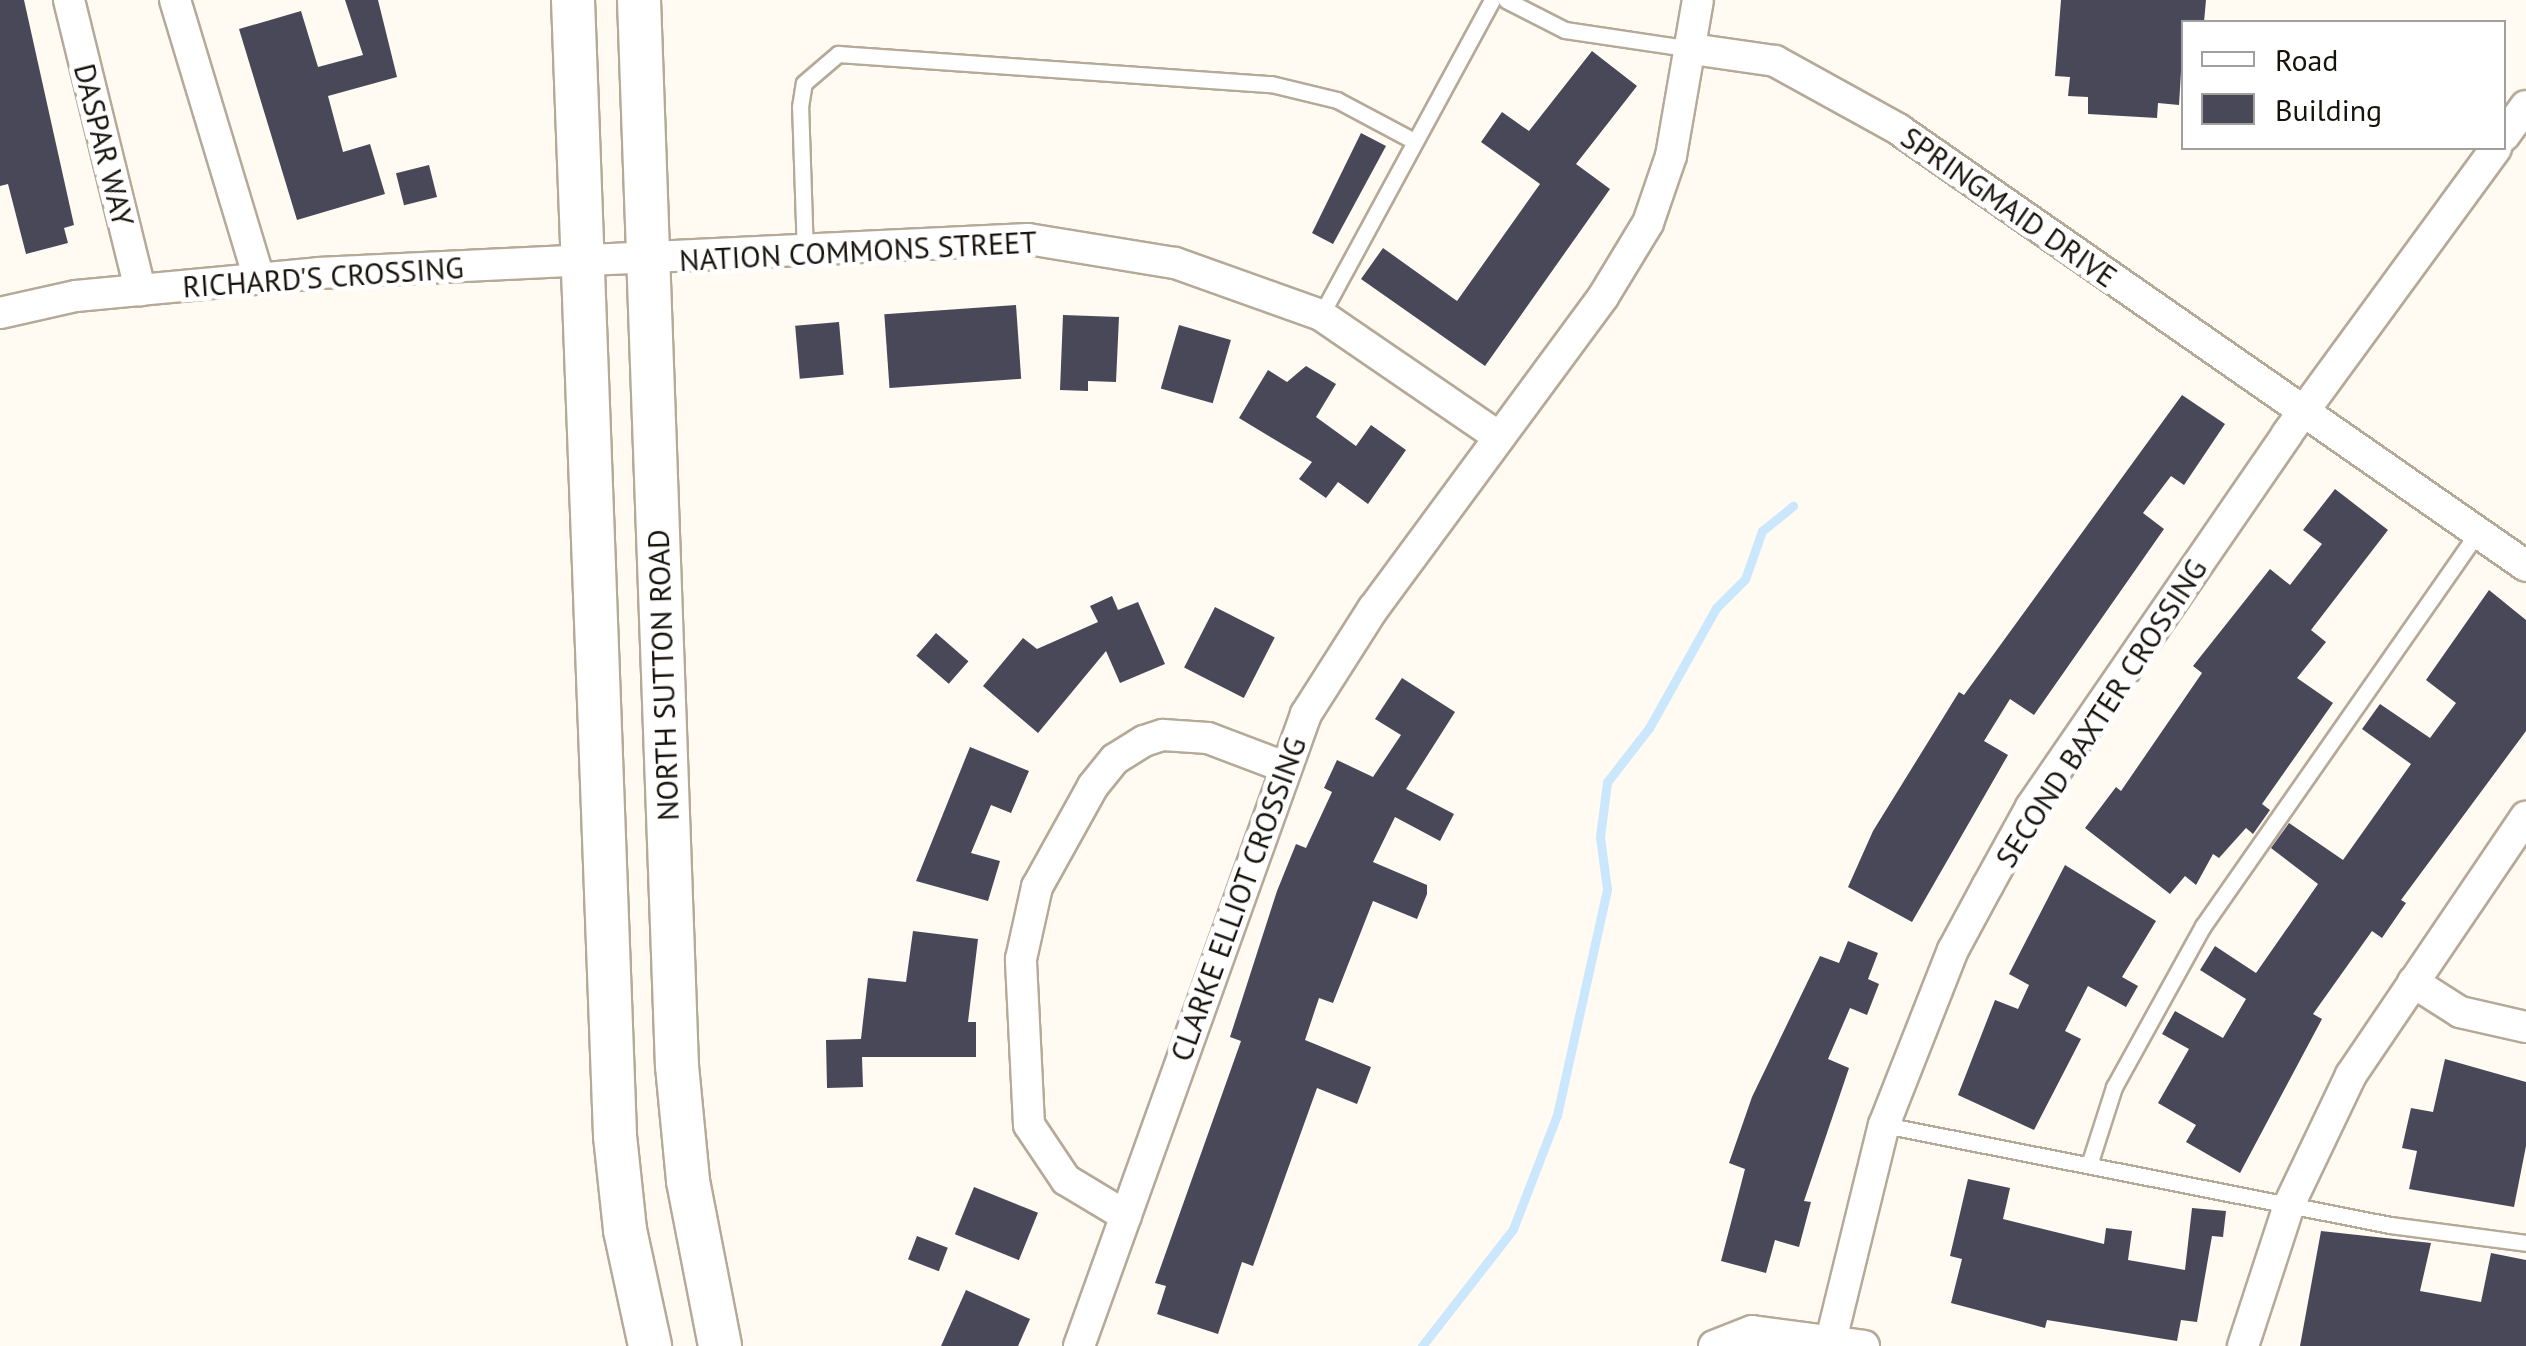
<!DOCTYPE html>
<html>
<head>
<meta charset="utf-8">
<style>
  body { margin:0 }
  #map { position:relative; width:2526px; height:1346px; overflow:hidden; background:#fffaf2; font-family:"PT Sans",sans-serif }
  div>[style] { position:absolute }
  .stream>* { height:9px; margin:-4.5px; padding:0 4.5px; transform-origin:4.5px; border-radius:4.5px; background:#cae7fd }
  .building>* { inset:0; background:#494859; transform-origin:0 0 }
  .roads { filter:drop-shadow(2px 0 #b5a998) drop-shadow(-2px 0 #b5a998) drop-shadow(0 2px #b5a998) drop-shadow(0 -2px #b5a998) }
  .service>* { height:15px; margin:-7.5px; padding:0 7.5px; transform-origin:7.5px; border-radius:7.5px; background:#fff }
  .minor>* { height:30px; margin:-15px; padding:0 15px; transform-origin:15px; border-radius:15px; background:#fff }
  .secondary>* { height:42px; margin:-21px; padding:0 21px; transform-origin:21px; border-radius:21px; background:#fff }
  span { translate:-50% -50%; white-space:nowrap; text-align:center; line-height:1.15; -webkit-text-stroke:10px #fff; paint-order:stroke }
  .street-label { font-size:30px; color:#17120c }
  .legend { position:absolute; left:2181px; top:20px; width:325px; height:130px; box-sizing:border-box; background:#fff; border:2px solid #a2a09e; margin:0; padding:12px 18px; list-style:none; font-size:30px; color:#17120c }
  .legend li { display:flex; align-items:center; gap:20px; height:50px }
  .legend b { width:50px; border:2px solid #a2a09e }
</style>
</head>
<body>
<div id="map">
  <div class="stream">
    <i style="left:1422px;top:1346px;width:148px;rotate:-52.1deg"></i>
    <i style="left:1513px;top:1229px;width:122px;rotate:-68.9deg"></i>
    <i style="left:1557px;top:1115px;width:231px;rotate:-77.5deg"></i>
    <i style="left:1607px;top:889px;width:52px;rotate:-97.7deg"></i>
    <i style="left:1600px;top:837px;width:55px;rotate:-82.7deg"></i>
    <i style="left:1607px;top:782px;width:68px;rotate:-52.1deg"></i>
    <i style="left:1649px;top:728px;width:137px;rotate:-60.8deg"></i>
    <i style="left:1716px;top:608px;width:41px;rotate:-45deg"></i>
    <i style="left:1745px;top:579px;width:51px;rotate:-70.5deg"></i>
    <i style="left:1762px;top:531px;width:40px;rotate:-39deg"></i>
  </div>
  <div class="building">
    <i style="clip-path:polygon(0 0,24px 0,74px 225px,64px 228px,68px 243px,26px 254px,8px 184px,0 186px)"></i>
    <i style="clip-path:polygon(345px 0,378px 0,397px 77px,328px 96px,343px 152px,370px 144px,385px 194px,297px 220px,239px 29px,301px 11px,318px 67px,363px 55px)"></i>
    <i style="clip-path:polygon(2061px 0,2206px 0,2204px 22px,2184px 22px,2179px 105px,2158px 103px,2157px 118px,2088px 114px,2088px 97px,2068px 96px,2070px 77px,2055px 76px)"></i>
    <i style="clip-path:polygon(1592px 51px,1637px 86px,1576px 164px,1610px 189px,1485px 366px,1361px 279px,1383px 248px,1457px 301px,1540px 184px,1481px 142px,1502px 112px,1529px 131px)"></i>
    <i style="clip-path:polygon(1361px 133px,1386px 146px,1333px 244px,1312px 233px)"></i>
    <i style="left:429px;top:165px;width:33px;height:34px;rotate:76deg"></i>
    <i style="left:1016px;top:305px;width:74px;height:132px;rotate:86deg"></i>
    <i style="clip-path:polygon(1063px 315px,1119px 317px,1116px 382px,1088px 381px,1088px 391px,1060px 390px)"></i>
    <i style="left:839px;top:322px;width:53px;height:44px;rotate:85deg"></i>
    <i style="left:1179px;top:325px;width:54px;height:66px;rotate:16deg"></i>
    <i style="clip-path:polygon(1306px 366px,1336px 384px,1316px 417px,1356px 446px,1371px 425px,1406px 450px,1368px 504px,1338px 482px,1326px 498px,1299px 479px,1312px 462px,1239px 418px,1268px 370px,1287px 382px)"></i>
    <i style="clip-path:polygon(2182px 395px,2225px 424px,2184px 485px,2171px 476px,2143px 513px,2164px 529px,2034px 715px,2010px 699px,1984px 741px,2008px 755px,1912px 922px,1848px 887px,1873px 831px,1959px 692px,1964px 695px)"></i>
    <i style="clip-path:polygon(2335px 489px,2388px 530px,2311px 630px,2326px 642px,2297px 678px,2333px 703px,2262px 804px,2270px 810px,2253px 834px,2246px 828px,2219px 858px,2213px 854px,2196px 885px,2185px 876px,2170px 894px,2085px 828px,2116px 787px,2121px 791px,2202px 673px,2193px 666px,2270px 569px,2290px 585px,2322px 544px,2303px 530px)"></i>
    <i style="clip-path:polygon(2489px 590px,2526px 620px,2526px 731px,2401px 900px,2406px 903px,2382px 938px,2372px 931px,2313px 1014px,2322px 1019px,2240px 1173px,2186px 1142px,2196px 1125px,2158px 1103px,2189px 1049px,2162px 1034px,2175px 1011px,2223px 1038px,2246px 999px,2200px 970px,2215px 946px,2256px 973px,2318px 884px,2271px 848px,2289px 823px,2343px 860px,2411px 764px,2362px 729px,2380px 704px,2430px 738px,2456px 703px,2426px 680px)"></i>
    <i style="clip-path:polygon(1112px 596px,1118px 610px,1138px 602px,1165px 664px,1120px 683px,1106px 651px,1038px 733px,983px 686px,1023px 638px,1037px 649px,1098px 622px,1090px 606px)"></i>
    <i style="left:1215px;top:607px;width:67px;height:68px;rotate:27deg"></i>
    <i style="left:936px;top:633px;width:43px;height:30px;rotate:41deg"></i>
    <i style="clip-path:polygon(1402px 678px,1455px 712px,1406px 789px,1454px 814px,1440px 841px,1395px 817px,1373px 862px,1427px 885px,1427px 894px,1417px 919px,1373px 901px,1333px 1003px,1319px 998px,1305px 1040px,1371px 1067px,1357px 1104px,1317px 1088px,1253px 1266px,1242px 1262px,1218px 1334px,1157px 1314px,1166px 1286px,1155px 1283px,1241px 1041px,1230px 1037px,1277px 891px,1296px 844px,1306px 848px,1332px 792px,1324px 788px,1337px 760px,1373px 777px,1401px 735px,1375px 719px)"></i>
    <i style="clip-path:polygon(970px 747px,1029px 771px,1011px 813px,991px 805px,971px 853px,1000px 861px,988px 901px,916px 881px)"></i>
    <i style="clip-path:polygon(2065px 865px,2156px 921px,2122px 977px,2138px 986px,2126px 1007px,2088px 986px,2065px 1031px,2081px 1039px,2034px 1130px,1958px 1095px,1995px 1000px,2018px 1009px,2029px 985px,2009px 974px)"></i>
    <i style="clip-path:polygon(913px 931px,978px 939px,968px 1022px,976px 1022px,976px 1057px,862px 1057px,863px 1087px,827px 1088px,826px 1040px,861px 1039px,868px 978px,906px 982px)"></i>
    <i style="clip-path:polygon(1848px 941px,1878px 953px,1868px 979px,1879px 984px,1867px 1015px,1850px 1008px,1828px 1059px,1849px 1068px,1804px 1201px,1811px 1202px,1799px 1247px,1775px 1240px,1766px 1273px,1721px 1261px,1745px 1169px,1729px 1163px,1752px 1097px,1820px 956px,1839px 963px)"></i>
    <i style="clip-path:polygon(2445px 1059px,2526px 1082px,2526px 1146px,2514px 1207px,2409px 1189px,2417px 1151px,2402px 1148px,2411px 1108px,2433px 1112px)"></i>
    <i style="clip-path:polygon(1968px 1179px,2010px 1188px,2003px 1219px,2104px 1244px,2106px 1228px,2132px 1231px,2128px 1260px,2185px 1270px,2192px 1208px,2226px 1211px,2223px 1237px,2212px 1236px,2197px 1322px,2181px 1320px,2177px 1341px,2047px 1320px,2045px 1328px,1951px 1303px,1962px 1259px,1950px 1256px)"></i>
    <i style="left:974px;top:1187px;width:69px;height:51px;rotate:22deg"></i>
    <i style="clip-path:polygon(2321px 1231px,2431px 1243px,2420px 1291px,2481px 1302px,2491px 1253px,2526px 1260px,2526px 1346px,2300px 1346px)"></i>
    <i style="left:917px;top:1236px;width:33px;height:25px;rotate:21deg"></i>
    <i style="clip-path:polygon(966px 1290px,1030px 1319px,1018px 1346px,941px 1346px)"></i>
  </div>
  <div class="roads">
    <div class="service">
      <i style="left:1506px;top:0;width:66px;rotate:27deg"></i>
      <i style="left:1565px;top:30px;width:128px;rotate:8.5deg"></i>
      <i style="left:805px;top:254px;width:147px;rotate:-91.9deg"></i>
      <i style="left:800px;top:107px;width:24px;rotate:-81deg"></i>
      <i style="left:804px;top:83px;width:45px;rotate:-40.5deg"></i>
      <i style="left:838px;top:54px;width:434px;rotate:4deg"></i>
      <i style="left:1271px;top:84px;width:68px;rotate:13.6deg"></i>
      <i style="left:1337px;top:100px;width:87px;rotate:28deg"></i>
      <i style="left:1321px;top:315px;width:358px;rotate:-61.5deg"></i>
      <i style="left:1884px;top:1125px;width:516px;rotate:11.18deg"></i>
      <i style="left:2390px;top:1225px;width:137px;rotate:7.5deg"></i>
      <i style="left:2089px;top:1165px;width:82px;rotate:-72.2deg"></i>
      <i style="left:2114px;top:1087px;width:184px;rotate:-61.1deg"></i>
      <i style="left:2203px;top:926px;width:480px;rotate:-55.1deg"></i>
    </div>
    <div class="minor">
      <i style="left:69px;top:0;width:299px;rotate:76.2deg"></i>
      <i style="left:175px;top:0;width:291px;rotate:73.2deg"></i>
      <i style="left:1692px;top:49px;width:84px;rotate:8.2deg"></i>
      <i style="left:1775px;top:61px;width:141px;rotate:28.9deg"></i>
      <i style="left:1898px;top:129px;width:765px;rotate:34.83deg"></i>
      <i style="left:2504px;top:136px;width:37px;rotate:-54deg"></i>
      <i style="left:0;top:313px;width:78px;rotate:-12.6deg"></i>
      <i style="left:76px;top:296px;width:243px;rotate:-5.4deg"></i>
      <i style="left:318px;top:273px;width:711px;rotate:-2.74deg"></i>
      <i style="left:1028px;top:239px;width:149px;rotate:9.3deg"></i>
      <i style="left:1175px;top:263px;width:155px;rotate:19.6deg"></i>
      <i style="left:1321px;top:315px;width:216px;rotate:34.4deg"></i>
      <i style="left:2413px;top:982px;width:56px;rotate:32.6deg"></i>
      <i style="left:2460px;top:1012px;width:68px;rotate:12.8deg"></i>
      <i style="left:1126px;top:1216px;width:70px;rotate:-149deg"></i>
      <i style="left:1066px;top:1180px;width:66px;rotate:-123.9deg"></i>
      <i style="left:1029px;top:1125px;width:166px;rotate:-92.8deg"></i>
      <i style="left:1021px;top:959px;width:74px;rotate:-77.5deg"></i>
      <i style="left:1037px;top:887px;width:115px;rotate:-61deg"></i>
      <i style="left:1093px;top:786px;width:35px;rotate:-51deg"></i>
      <i style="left:1115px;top:759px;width:34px;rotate:-32deg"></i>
      <i style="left:1144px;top:741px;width:20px;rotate:-18deg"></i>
      <i style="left:1163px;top:735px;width:45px;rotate:3.8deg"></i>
      <i style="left:1208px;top:738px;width:79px;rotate:20.7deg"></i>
      <i style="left:1831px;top:1340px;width:221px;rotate:-76.2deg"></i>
      <i style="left:1884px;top:1125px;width:188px;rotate:-68.5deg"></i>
      <i style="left:1953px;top:950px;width:74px;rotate:-61.7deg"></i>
      <i style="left:1988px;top:885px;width:89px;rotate:-61.1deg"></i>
      <i style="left:2031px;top:807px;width:452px;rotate:-55.5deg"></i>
      <i style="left:2287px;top:434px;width:354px;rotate:-53.8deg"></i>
      <i style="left:1079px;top:1346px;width:672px;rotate:-70.24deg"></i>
      <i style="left:1306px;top:714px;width:125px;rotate:-57.5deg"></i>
      <i style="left:1373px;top:609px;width:388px;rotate:-53.6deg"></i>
      <i style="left:1603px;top:297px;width:87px;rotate:-58.7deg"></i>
      <i style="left:1648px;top:223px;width:71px;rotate:-71.1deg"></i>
      <i style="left:1671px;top:156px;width:158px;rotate:-80.2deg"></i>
      <i style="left:1714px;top:1346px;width:41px;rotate:-21.5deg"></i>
      <i style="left:1752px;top:1331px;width:113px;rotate:7.6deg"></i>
      <i style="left:2243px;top:1346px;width:148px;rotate:-71.9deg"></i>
      <i style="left:2289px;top:1205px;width:144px;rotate:-64.5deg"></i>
      <i style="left:2351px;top:1075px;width:312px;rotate:-55.9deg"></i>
    </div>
    <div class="secondary">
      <i style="left:573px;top:0;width:1137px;rotate:87.88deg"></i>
      <i style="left:615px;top:1136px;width:95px;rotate:83.9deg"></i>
      <i style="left:625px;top:1230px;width:119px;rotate:77.8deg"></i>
      <i style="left:639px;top:0;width:1067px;rotate:87.96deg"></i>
      <i style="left:677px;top:1066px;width:116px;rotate:84.5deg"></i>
      <i style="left:688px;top:1181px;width:168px;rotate:79deg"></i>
    </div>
  </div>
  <div class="street-label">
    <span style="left:104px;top:145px;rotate:76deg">DASPAR WAY</span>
    <span style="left:2009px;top:207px;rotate:35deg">SPRINGMAID DRIVE</span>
    <span style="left:858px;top:251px;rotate:-3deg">NATION COMMONS STREET</span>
    <span style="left:323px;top:277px;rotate:-4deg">RICHARD'S CROSSING</span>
    <span style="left:663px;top:675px;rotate:-92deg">NORTH SUTTON ROAD</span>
    <span style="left:2101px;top:713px;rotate:-57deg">SECOND BAXTER CROSSING</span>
    <span style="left:1238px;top:899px;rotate:-70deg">CLARKE ELLIOT CROSSING</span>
  </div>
  <ul class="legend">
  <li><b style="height:12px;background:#fff"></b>Road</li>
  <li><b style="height:28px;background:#494859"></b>Building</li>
  </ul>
</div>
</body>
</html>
